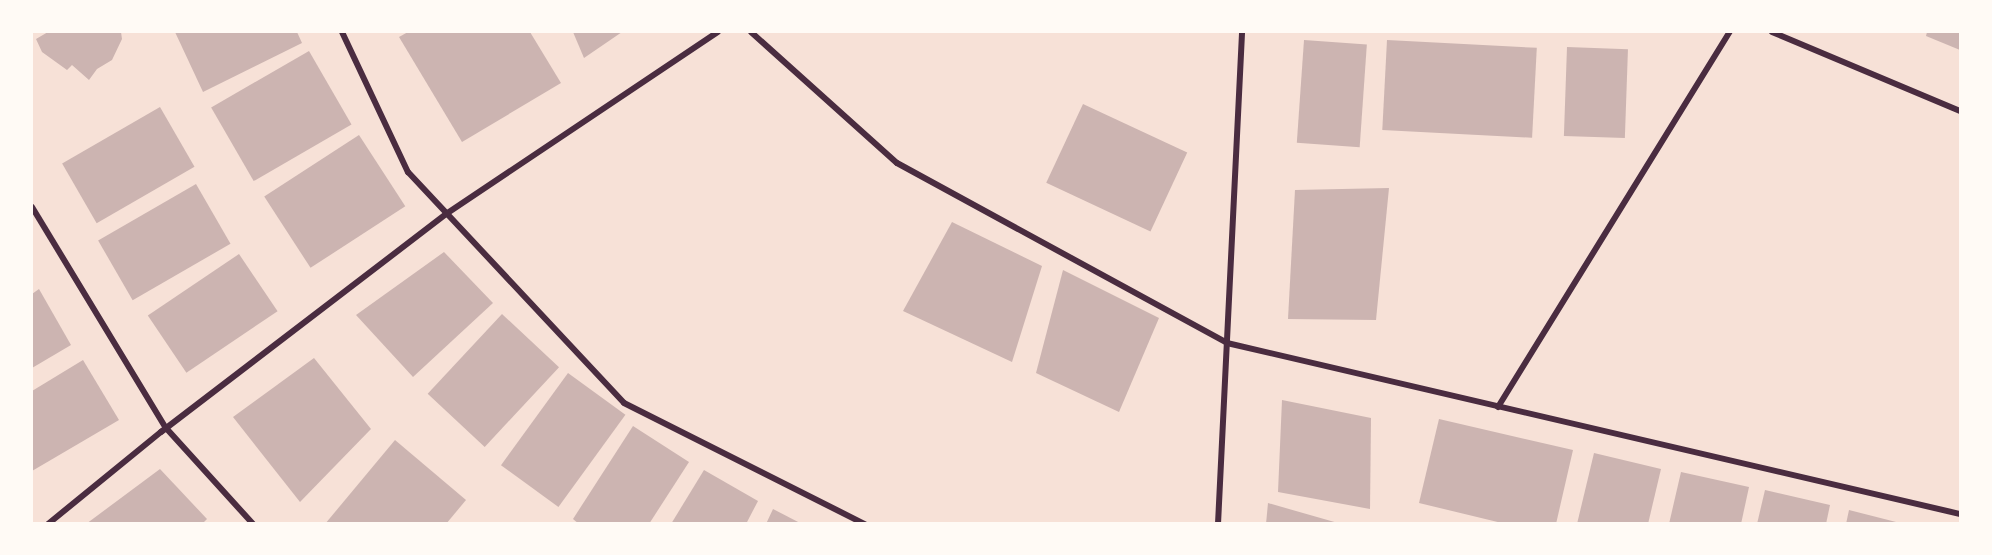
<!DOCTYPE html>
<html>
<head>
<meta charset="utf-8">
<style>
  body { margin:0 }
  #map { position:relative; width:1992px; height:555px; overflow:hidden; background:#f7e1d7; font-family:"Golos Text",sans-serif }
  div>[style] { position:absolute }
  .building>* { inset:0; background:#ccb4b1; transform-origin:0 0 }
  .minor>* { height:6px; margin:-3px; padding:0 3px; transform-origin:3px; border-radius:3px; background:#4a2c40 }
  span { translate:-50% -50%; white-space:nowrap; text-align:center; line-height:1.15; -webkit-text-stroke:6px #fffaf5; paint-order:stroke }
  .frame { position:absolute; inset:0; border:33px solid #fffaf5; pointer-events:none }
</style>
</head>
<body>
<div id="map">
  <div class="building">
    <i style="clip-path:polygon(48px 32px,121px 32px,122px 39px,112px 60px,97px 69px,89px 80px,72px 65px,67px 70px,42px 52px,36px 39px)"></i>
    <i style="clip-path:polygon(175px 32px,297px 32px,302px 43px,203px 92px)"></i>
    <i style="clip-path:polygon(408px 32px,530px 32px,561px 83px,462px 142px,399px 37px)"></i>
    <i style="clip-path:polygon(573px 32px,622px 32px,584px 58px)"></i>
    <i style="clip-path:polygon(1927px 32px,1960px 32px,1960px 50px,1926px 36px)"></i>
    <i style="left:1304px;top:40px;width:63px;height:103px;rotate:4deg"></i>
    <i style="left:1387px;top:40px;width:150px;height:90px;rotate:3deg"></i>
    <i style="left:1567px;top:47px;width:61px;height:89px;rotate:2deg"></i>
    <i style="left:309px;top:51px;width:85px;height:113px;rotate:60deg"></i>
    <i style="left:1083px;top:104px;width:115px;height:87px;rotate:25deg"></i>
    <i style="left:160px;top:107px;width:69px;height:113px;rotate:60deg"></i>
    <i style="left:359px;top:135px;width:85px;height:113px;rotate:57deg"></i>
    <i style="left:196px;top:184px;width:69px;height:113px;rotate:60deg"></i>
    <i style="clip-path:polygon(1389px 188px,1376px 320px,1288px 319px,1295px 190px)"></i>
    <i style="clip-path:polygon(952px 222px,1042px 266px,1012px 362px,903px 311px)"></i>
    <i style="clip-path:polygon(444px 252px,493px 303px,413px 377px,356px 315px)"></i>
    <i style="left:239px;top:254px;width:69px;height:110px;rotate:56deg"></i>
    <i style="clip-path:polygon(1063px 270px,1159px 318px,1119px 412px,1036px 373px)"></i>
    <i style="clip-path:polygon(39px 289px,71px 345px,32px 368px,32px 294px)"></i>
    <i style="left:502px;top:314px;width:78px;height:109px;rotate:43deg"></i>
    <i style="clip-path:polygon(314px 358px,371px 429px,300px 502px,233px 417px)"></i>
    <i style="clip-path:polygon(83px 360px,119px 420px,32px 471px,32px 391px)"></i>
    <i style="left:568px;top:373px;width:71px;height:114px;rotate:36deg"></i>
    <i style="clip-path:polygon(1282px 400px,1371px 418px,1370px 509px,1278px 492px)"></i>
    <i style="clip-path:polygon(1439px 419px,1573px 450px,1556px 524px,1506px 524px,1419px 503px)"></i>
    <i style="clip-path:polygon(633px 426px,689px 462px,649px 524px,579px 524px,573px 519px)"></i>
    <i style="clip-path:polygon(395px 440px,466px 500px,446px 524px,325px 524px)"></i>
    <i style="clip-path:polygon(1594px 453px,1661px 469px,1648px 524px,1577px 524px)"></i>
    <i style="clip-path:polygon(160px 469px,207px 519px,202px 524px,86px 524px)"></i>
    <i style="clip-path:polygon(704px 470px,758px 501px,746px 524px,671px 524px)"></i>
    <i style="clip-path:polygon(1681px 472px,1749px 487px,1741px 524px,1669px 524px)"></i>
    <i style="clip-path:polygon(1765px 490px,1830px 505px,1826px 524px,1757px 524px)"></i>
    <i style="clip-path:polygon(1268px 503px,1338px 523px,1338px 524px,1266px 524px)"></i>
    <i style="clip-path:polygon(773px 509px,802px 524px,766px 524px)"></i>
    <i style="clip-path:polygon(1849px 510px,1900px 523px,1900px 524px,1846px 524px)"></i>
  </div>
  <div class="minor">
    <i style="left:342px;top:32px;width:155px;rotate:64.8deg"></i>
    <i style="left:408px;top:172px;width:316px;rotate:46.9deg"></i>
    <i style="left:624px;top:403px;width:270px;rotate:26.7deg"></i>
    <i style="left:751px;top:32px;width:196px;rotate:41.9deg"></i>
    <i style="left:897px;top:163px;width:376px;rotate:28.6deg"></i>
    <i style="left:1227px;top:343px;width:753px;rotate:13.13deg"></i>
    <i style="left:1772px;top:32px;width:204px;rotate:22.8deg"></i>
    <i style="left:32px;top:207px;width:258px;rotate:58.8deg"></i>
    <i style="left:166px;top:428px;width:130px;rotate:47.8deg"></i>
    <i style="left:1498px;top:407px;width:441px;rotate:-58.3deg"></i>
    <i style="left:48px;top:524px;width:146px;rotate:-39.2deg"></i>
    <i style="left:161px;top:432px;width:359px;rotate:-37.4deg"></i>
    <i style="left:446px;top:214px;width:327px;rotate:-33.8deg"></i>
    <i style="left:1218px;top:524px;width:493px;rotate:-87.2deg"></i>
  </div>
  <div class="frame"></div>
</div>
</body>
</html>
